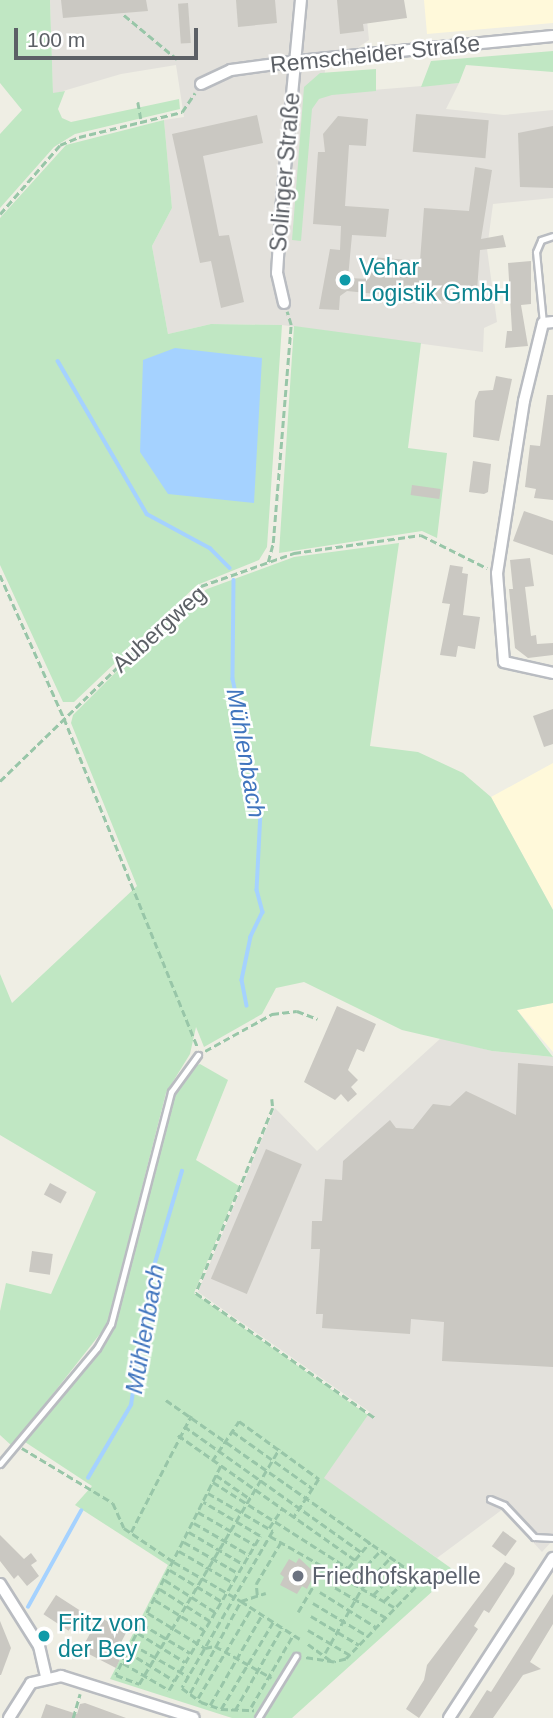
<!DOCTYPE html>
<html>
<head>
<meta charset="utf-8">
<style>
  body { margin:0 }
  #map { position:relative; width:553px; height:1718px; overflow:hidden; background:#efeee4; font-family:Helvetica,sans-serif }
  div>[style] { position:absolute }
  .commercial>* { inset:0; background:#fff9da }
  .industrial>* { inset:0; background:#e3e1dc }
  .green>* { inset:0; background:#c0e7c3 }
  .water>* { inset:0; background:#a5d2ff }
  .stream>* { height:3.5px; margin:-1.75px; padding:0 1.75px; transform-origin:1.75px; border-radius:1.75px; background:#a5d2ff }
  .building>* { inset:0; background:#cac8c2; transform-origin:0 0 }
  .path>* { height:2.5px; margin-top:-1.25px; transform-origin:0; background:repeating-linear-gradient(90deg,#98c6a8 0 7px,transparent 0 10.5px) }
  .roads { filter:drop-shadow(2px 0 #b9bcc1) drop-shadow(-2px 0 #b9bcc1) drop-shadow(0 2px #b9bcc1) drop-shadow(0 -2px #b9bcc1) }
  .lane>* { height:5px; margin:-2.5px; padding:0 2.5px; transform-origin:2.5px; border-radius:2.5px; background:#fff }
  .street>* { height:10px; margin:-5px; padding:0 5px; transform-origin:5px; border-radius:5px; background:#fff }
  .dots>* { width:19px; height:19px; translate:-50% -50%; box-sizing:border-box; border:4px solid #fff; border-radius:50% }
  span { translate:-50% -50%; white-space:nowrap; text-align:center; line-height:1.15; -webkit-text-stroke:5px #fff; paint-order:stroke }
  .street-label { font-size:23px; color:#5c6066 }
  .culture-label { font-size:23px; color:#0d838f }
  .left { translate:0 -50%; text-align:left }
  .worship-label { font-size:23px; color:#5b616d }
  .water-label { font-size:24px; color:#4075be; font-style:italic }
  .scale { position:absolute; left:14px; top:28px; width:184px; height:32px; box-sizing:border-box; border:4px solid #5c6066; border-top:0; padding-left:9px; font-size:21px; line-height:24px; white-space:nowrap; color:#5c6066; -webkit-text-stroke:5px #fff; paint-order:stroke }
</style>
</head>
<body>
<div id="map">
  <div class="commercial">
    <i style="clip-path:polygon(424px 0,553px 0,553px 23px,427px 34px)"></i>
    <i style="clip-path:polygon(553px 763px,553px 910px,491px 797px)"></i>
    <i style="clip-path:polygon(553px 1003px,553px 1052px,517px 1010px)"></i>
  </div>
  <div class="industrial">
    <i style="clip-path:polygon(50px 0,365px 0,369px 40px,325px 70px,323px 94px,459px 83px,446px 109px,504px 115px,553px 110px,553px 198px,493px 204px,487px 249px,497px 322px,484px 328px,483px 352px,282px 325px,211px 324px,168px 334px,152px 246px,172px 208px,164px 120px,184px 117px,176px 65px,121px 74px,53px 94px)"></i>
    <i style="clip-path:polygon(441px 1038px,492px 1051px,553px 1057px,553px 1540px,542px 1552px,503px 1509px,437px 1558px,323px 1478px,370px 1412px,198px 1292px,275px 1108px,317px 1151px)"></i>
  </div>
  <div class="green">
    <i style="clip-path:polygon(0 0,50px 0,53px 93px,65px 91px,58px 109px,62px 118px,71px 122px,179px 99px,180px 109px,75px 134px,54px 147px,0 208px,0 134px,22px 110px,0 83px)"></i>
    <i style="clip-path:polygon(553px 51px,553px 72px,466px 65px,459px 83px,421px 87px,431px 61px)"></i>
    <i style="clip-path:polygon(376px 69px,376px 91px,332px 95px,319px 99px,312px 109px,301px 241px,292px 240px,304px 87px,320px 73px)"></i>
    <i style="clip-path:polygon(164px 120px,172px 208px,152px 246px,168px 334px,211px 324px,282px 325px,267px 547px,259px 560px,197px 585px,74px 702px,63px 702px,0 565px,0 218px,66px 145px)"></i>
    <i style="clip-path:polygon(294px 326px,421px 343px,408px 448px,447px 453px,437px 538px,422px 531px,279px 553px)"></i>
    <i style="clip-path:polygon(399px 543px,370px 746px,418px 752px,463px 773px,491px 797px,553px 910px,553px 1003px,517px 1010px,553px 1057px,492px 1051px,402px 1030px,304px 982px,276px 988px,262px 1014px,204px 1047px,196px 1027px,190px 1054px,166px 1093px,107px 1325px,12px 1446px,0 1435px,0 1311px,6px 1283px,51px 1294px,96px 1192px,0 1135px,0 974px,12px 1003px,137px 886px,71px 723px,73px 715px,181px 607px,207px 589px,294px 557px)"></i>
    <i style="clip-path:polygon(200px 1064px,228px 1080px,196px 1160px,239px 1186px,194px 1293px,368px 1415px,324px 1478px,455px 1571px,292px 1718px,232px 1718px,110px 1679px,168px 1565px,75px 1505px,92px 1486px,25px 1442px,99px 1352px,112px 1328px,174px 1093px,188px 1069px)"></i>
  </div>
  <div class="water">
    <i style="clip-path:polygon(175px 348px,262px 358px,254px 503px,168px 494px,140px 452px,143px 360px)"></i>
  </div>
  <div class="stream">
    <i style="left:58px;top:361px;width:177px;rotate:59.8deg"></i>
    <i style="left:147px;top:514px;width:72px;rotate:28.4deg"></i>
    <i style="left:210px;top:548px;width:28px;rotate:45deg"></i>
    <i style="left:234px;top:580px;width:99px;rotate:90.6deg"></i>
    <i style="left:233px;top:679px;width:136px;rotate:78.1deg"></i>
    <i style="left:261px;top:812px;width:78px;rotate:92.9deg"></i>
    <i style="left:257px;top:890px;width:23px;rotate:75deg"></i>
    <i style="left:263px;top:912px;width:28px;rotate:116deg"></i>
    <i style="left:251px;top:937px;width:44px;rotate:101.8deg"></i>
    <i style="left:242px;top:980px;width:26px;rotate:79deg"></i>
    <i style="left:88px;top:1478px;width:85px;rotate:-59.5deg"></i>
    <i style="left:131px;top:1405px;width:134px;rotate:-81deg"></i>
    <i style="left:152px;top:1273px;width:106px;rotate:-73.6deg"></i>
    <i style="left:28px;top:1607px;width:110px;rotate:-61.1deg"></i>
  </div>
  <div class="building">
    <i style="clip-path:polygon(61px 0,146px 0,148px 11px,63px 18px)"></i>
    <i style="clip-path:polygon(236px 0,275px 0,277px 23px,238px 27px)"></i>
    <i style="clip-path:polygon(337px 0,404px 0,407px 18px,363px 24px,364px 31px,340px 34px)"></i>
    <i style="left:188px;top:3px;width:40px;height:10px;rotate:86deg"></i>
    <i style="left:416px;top:114px;width:73px;height:38px;rotate:5deg"></i>
    <i style="clip-path:polygon(257px 115px,263px 143px,203px 156px,219px 236px,229px 235px,244px 302px,221px 308px,211px 261px,200px 263px,172px 134px)"></i>
    <i style="clip-path:polygon(338px 116px,368px 119px,366px 146px,349px 145px,345px 206px,389px 209px,386px 237px,352px 235px,348px 278px,369px 279px,371px 257px,420px 261px,424px 208px,469px 211px,475px 167px,492px 170px,481px 239px,503px 235px,506px 247px,480px 250px,476px 304px,347px 291px,340px 296px,339px 310px,319px 309px,330px 249px,340px 250px,341px 226px,313px 224px,318px 152px,325px 152px,323px 134px)"></i>
    <i style="clip-path:polygon(553px 126px,553px 188px,520px 187px,518px 133px)"></i>
    <i style="clip-path:polygon(531px 261px,531px 304px,521px 305px,528px 346px,505px 348px,507px 331px,512px 331px,508px 263px)"></i>
    <i style="clip-path:polygon(496px 376px,512px 379px,499px 441px,473px 437px,475px 401px,479px 391px,493px 390px)"></i>
    <i style="clip-path:polygon(547px 395px,553px 395px,553px 500px,534px 498px,536px 489px,525px 487px,530px 445px,540px 446px)"></i>
    <i style="clip-path:polygon(473px 461px,491px 464px,488px 492px,484px 494px,469px 492px)"></i>
    <i style="left:412px;top:485px;width:29px;height:10px;rotate:8deg"></i>
    <i style="clip-path:polygon(524px 511px,553px 521px,553px 555px,513px 541px)"></i>
    <i style="clip-path:polygon(530px 558px,534px 586px,525px 587px,531px 636px,536px 635px,537px 644px,553px 643px,553px 655px,528px 658px,515px 648px,509px 589px,513px 589px,510px 560px)"></i>
    <i style="clip-path:polygon(450px 565px,463px 567px,462px 573px,468px 574px,463px 615px,480px 617px,475px 649px,458px 646px,456px 657px,440px 655px,450px 604px,442px 603px)"></i>
    <i style="clip-path:polygon(553px 709px,553px 744px,544px 747px,533px 716px)"></i>
    <i style="clip-path:polygon(337px 1006px,376px 1024px,364px 1052px,357px 1049px,348px 1070px,358px 1080px,351px 1087px,357px 1094px,348px 1102px,341px 1094px,335px 1100px,304px 1082px)"></i>
    <i style="clip-path:polygon(518px 1063px,553px 1066px,553px 1367px,442px 1361px,444px 1322px,411px 1319px,410px 1334px,322px 1328px,323px 1314px,316px 1314px,320px 1249px,311px 1249px,312px 1221px,322px 1221px,325px 1179px,342px 1180px,343px 1161px,390px 1120px,396px 1128px,413px 1129px,433px 1104px,450px 1106px,466px 1091px,516px 1115px)"></i>
    <i style="left:266px;top:1149px;width:39px;height:141px;rotate:23deg"></i>
    <i style="left:50px;top:1183px;width:19px;height:13px;rotate:28deg"></i>
    <i style="left:32px;top:1251px;width:21px;height:21px;rotate:8deg"></i>
    <i style="left:503px;top:1531px;width:17px;height:19px;rotate:36deg"></i>
    <i style="clip-path:polygon(0 1535px,24px 1559px,31px 1553px,37px 1561px,31px 1565px,39px 1576px,27px 1586px,18px 1575px,14px 1579px,0 1561px)"></i>
    <i style="clip-path:polygon(299px 1558px,315px 1573px,307px 1589px,302px 1586px,297px 1594px,280px 1585px,284px 1577px,280px 1574px,289px 1559px,296px 1563px)"></i>
    <i style="clip-path:polygon(505px 1562px,515px 1568px,514px 1574px,489px 1613px,484px 1610px,474px 1626px,478px 1629px,419px 1718px,406px 1709px,424px 1680px,427px 1665px)"></i>
    <i style="clip-path:polygon(553px 1594px,553px 1624px,530px 1662px,541px 1669px,523px 1675px,493px 1718px,469px 1718px,487px 1690px,491px 1692px)"></i>
    <i style="left:56px;top:1595px;width:30px;height:23px;rotate:33deg"></i>
    <i style="clip-path:polygon(99px 1617px,127px 1631px,116px 1652px,122px 1655px,116px 1668px,81px 1650px)"></i>
    <i style="clip-path:polygon(0 1621px,11px 1648px,1px 1675px,0 1675px)"></i>
    <i style="clip-path:polygon(85px 1703px,126px 1718px,41px 1718px,46px 1704px,77px 1714px,80px 1704px)"></i>
  </div>
  <div class="path">
    <i style="left:124px;top:15px;width:69px;rotate:39.7deg"></i>
    <i style="left:138px;top:102px;width:17px;rotate:80deg"></i>
    <i style="left:0;top:214px;width:91px;rotate:-49deg"></i>
    <i style="left:60px;top:145px;width:21px;rotate:-23deg"></i>
    <i style="left:79px;top:137px;width:106px;rotate:-13.6deg"></i>
    <i style="left:182px;top:112px;width:23px;rotate:-56deg"></i>
    <i style="left:268px;top:562px;width:20px;rotate:-75deg"></i>
    <i style="left:273px;top:543px;width:219px;rotate:-85.3deg"></i>
    <i style="left:291px;top:325px;width:14px;rotate:-107deg"></i>
    <i style="left:0;top:575px;width:157px;rotate:65.9deg"></i>
    <i style="left:64px;top:718px;width:354px;rotate:67.9deg"></i>
    <i style="left:0;top:781px;width:280px;rotate:-44.1deg"></i>
    <i style="left:201px;top:586px;width:99px;rotate:-19.5deg"></i>
    <i style="left:294px;top:553px;width:128px;rotate:-8.1deg"></i>
    <i style="left:421px;top:535px;width:74px;rotate:26.6deg"></i>
    <i style="left:205px;top:1051px;width:77px;rotate:-28.9deg"></i>
    <i style="left:272px;top:1014px;width:25px;rotate:-7deg"></i>
    <i style="left:297px;top:1011px;width:22px;rotate:21deg"></i>
    <i style="left:272px;top:1099px;width:9px;rotate:84deg"></i>
    <i style="left:273px;top:1108px;width:200px;rotate:112.6deg"></i>
    <i style="left:196px;top:1293px;width:218px;rotate:34.9deg"></i>
    <i style="left:166px;top:1400px;width:309px;rotate:35deg"></i>
    <i style="left:419px;top:1577px;width:10px;rotate:107deg"></i>
    <i style="left:416px;top:1587px;width:100px;rotate:134.2deg"></i>
    <i style="left:346px;top:1659px;width:12px;rotate:166deg"></i>
    <i style="left:334px;top:1662px;width:31px;rotate:-171deg"></i>
    <i style="left:184px;top:1426px;width:217px;rotate:35.4deg"></i>
    <i style="left:232px;top:1431px;width:98px;rotate:35.5deg"></i>
    <i style="left:178px;top:1435px;width:217px;rotate:35.2deg"></i>
    <i style="left:22px;top:1448px;width:106px;rotate:31.1deg"></i>
    <i style="left:113px;top:1503px;width:27px;rotate:66deg"></i>
    <i style="left:124px;top:1528px;width:60px;rotate:34.2deg"></i>
    <i style="left:174px;top:1562px;width:78px;rotate:30.2deg"></i>
    <i style="left:241px;top:1601px;width:26px;rotate:-18deg"></i>
    <i style="left:212px;top:1461px;width:48px;rotate:-56deg"></i>
    <i style="left:239px;top:1421px;width:99px;rotate:35.9deg"></i>
    <i style="left:319px;top:1479px;width:45px;rotate:123.3deg"></i>
    <i style="left:221px;top:1466px;width:234px;rotate:116.7deg"></i>
    <i style="left:116px;top:1675px;width:25px;rotate:21deg"></i>
    <i style="left:139px;top:1684px;width:274px;rotate:-59.2deg"></i>
    <i style="left:216px;top:1475px;width:39px;rotate:35deg"></i>
    <i style="left:213px;top:1482px;width:160px;rotate:32.5deg"></i>
    <i style="left:208px;top:1493px;width:75px;rotate:30.3deg"></i>
    <i style="left:273px;top:1531px;width:181px;rotate:120.1deg"></i>
    <i style="left:182px;top:1688px;width:24px;rotate:36deg"></i>
    <i style="left:201px;top:1702px;width:21px;rotate:19deg"></i>
    <i style="left:221px;top:1709px;width:33px;rotate:2deg"></i>
    <i style="left:198px;top:1512px;width:66px;rotate:30.1deg"></i>
    <i style="left:194px;top:1523px;width:64px;rotate:30.2deg"></i>
    <i style="left:269px;top:1528px;width:23px;rotate:-56deg"></i>
    <i style="left:131px;top:1532px;width:131px;rotate:-62.7deg"></i>
    <i style="left:189px;top:1532px;width:63px;rotate:30.7deg"></i>
    <i style="left:270px;top:1536px;width:143px;rotate:29.8deg"></i>
    <i style="left:184px;top:1542px;width:62px;rotate:29.9deg"></i>
    <i style="left:179px;top:1551px;width:61px;rotate:30.3deg"></i>
    <i style="left:170px;top:1570px;width:60px;rotate:31.3deg"></i>
    <i style="left:341px;top:1576px;width:45px;rotate:-49.5deg"></i>
    <i style="left:165px;top:1580px;width:59px;rotate:32.6deg"></i>
    <i style="left:352px;top:1581px;width:42px;rotate:-46.9deg"></i>
    <i style="left:326px;top:1582px;width:69px;rotate:30.7deg"></i>
    <i style="left:160px;top:1589px;width:59px;rotate:32.6deg"></i>
    <i style="left:320px;top:1592px;width:66px;rotate:32deg"></i>
    <i style="left:257px;top:1595px;width:11px;rotate:-95deg"></i>
    <i style="left:256px;top:1584px;width:49px;rotate:-59.2deg"></i>
    <i style="left:373px;top:1595px;width:42px;rotate:-46deg"></i>
    <i style="left:155px;top:1600px;width:57px;rotate:31.5deg"></i>
    <i style="left:384px;top:1601px;width:40px;rotate:-44deg"></i>
    <i style="left:313px;top:1603px;width:64px;rotate:31deg"></i>
    <i style="left:298px;top:1612px;width:53px;rotate:-59.6deg"></i>
    <i style="left:148px;top:1613px;width:67px;rotate:31.6deg"></i>
    <i style="left:205px;top:1648px;width:10px;rotate:-11deg"></i>
    <i style="left:215px;top:1646px;width:65px;rotate:29.3deg"></i>
    <i style="left:311px;top:1616px;width:56px;rotate:31.1deg"></i>
    <i style="left:142px;top:1624px;width:56px;rotate:31.1deg"></i>
    <i style="left:308px;top:1630px;width:49px;rotate:30.8deg"></i>
    <i style="left:138px;top:1633px;width:55px;rotate:31.7deg"></i>
    <i style="left:132px;top:1644px;width:66px;rotate:30.1deg"></i>
    <i style="left:308px;top:1644px;width:31px;rotate:36deg"></i>
    <i style="left:128px;top:1652px;width:55px;rotate:31.7deg"></i>
    <i style="left:325px;top:1653px;width:75px;rotate:-60.4deg"></i>
    <i style="left:362px;top:1588px;width:42px;rotate:-46.9deg"></i>
    <i style="left:123px;top:1663px;width:53px;rotate:30.4deg"></i>
    <i style="left:169px;top:1690px;width:179px;rotate:-59.4deg"></i>
    <i style="left:260px;top:1536px;width:66px;rotate:-149.2deg"></i>
    <i style="left:190px;top:1693px;width:105px;rotate:-61deg"></i>
    <i style="left:241px;top:1601px;width:70px;rotate:32.8deg"></i>
    <i style="left:198px;top:1698px;width:104px;rotate:-59.2deg"></i>
    <i style="left:210px;top:1705px;width:104px;rotate:-60deg"></i>
    <i style="left:251px;top:1707px;width:83px;rotate:-59.7deg"></i>
    <i style="left:221px;top:1709px;width:101px;rotate:-59.1deg"></i>
    <i style="left:235px;top:1710px;width:95px;rotate:-60.2deg"></i>
    <i style="left:73px;top:1718px;width:25px;rotate:-74deg"></i>
  </div>
  <div class="roads">
    <div class="lane">
      <i style="left:543px;top:323px;width:71px;rotate:-95.6deg"></i>
      <i style="left:536px;top:252px;width:13px;rotate:-67deg"></i>
      <i style="left:541px;top:240px;width:13px;rotate:-18deg"></i>
      <i style="left:0;top:1464px;width:151px;rotate:-50.1deg"></i>
      <i style="left:97px;top:1348px;width:28px;rotate:-60deg"></i>
      <i style="left:111px;top:1324px;width:240px;rotate:-75.5deg"></i>
      <i style="left:171px;top:1092px;width:46px;rotate:-53.9deg"></i>
      <i style="left:490px;top:1499px;width:15px;rotate:23deg"></i>
      <i style="left:504px;top:1505px;width:44px;rotate:46.8deg"></i>
      <i style="left:534px;top:1537px;width:19px;rotate:3deg"></i>
      <i style="left:258px;top:1718px;width:73px;rotate:-58.5deg"></i>
    </div>
    <div class="street">
      <i style="left:201px;top:84px;width:33px;rotate:-25deg"></i>
      <i style="left:231px;top:70px;width:68px;rotate:-7.7deg"></i>
      <i style="left:298px;top:61px;width:256px;rotate:-5.6deg"></i>
      <i style="left:284px;top:303px;width:31px;rotate:-103deg"></i>
      <i style="left:277px;top:273px;width:62px;rotate:-86.3deg"></i>
      <i style="left:281px;top:211px;width:212px;rotate:-84.6deg"></i>
      <i style="left:553px;top:322px;width:10px;rotate:174deg"></i>
      <i style="left:543px;top:323px;width:80px;rotate:103.7deg"></i>
      <i style="left:524px;top:401px;width:174px;rotate:98.9deg"></i>
      <i style="left:497px;top:573px;width:89px;rotate:85.5deg"></i>
      <i style="left:504px;top:662px;width:50px;rotate:12.7deg"></i>
      <i style="left:0;top:1584px;width:73px;rotate:57.8deg"></i>
      <i style="left:39px;top:1646px;width:32px;rotate:77deg"></i>
      <i style="left:9px;top:1718px;width:41px;rotate:-57.8deg"></i>
      <i style="left:31px;top:1683px;width:31px;rotate:-13deg"></i>
      <i style="left:61px;top:1676px;width:139px;rotate:17.5deg"></i>
      <i style="left:449px;top:1718px;width:191px;rotate:-57deg"></i>
    </div>
  </div>
  <div class="dots">
    <i style="left:345px;top:280px;background:#0f9aa8"></i>
    <i style="left:298px;top:1576px;background:#6b7280"></i>
    <i style="left:44px;top:1636px;background:#0f9aa8"></i>
  </div>
  <div class="street-label">
    <span style="left:375px;top:54px;rotate:-6deg">Remscheider Straße</span>
    <span style="left:285px;top:172px;rotate:-85deg">Solinger Straße</span>
    <span style="left:159px;top:629px;rotate:-42deg">Aubergweg</span>
  </div>
  <div class="culture-label">
    <span class="left" style="left:359px;top:280px">Vehar<br>Logistik GmbH</span>
    <span class="left" style="left:58px;top:1636px">Fritz von<br>der Bey</span>
  </div>
  <div class="worship-label">
    <span class="left" style="left:312px;top:1576px">Friedhofskapelle</span>
  </div>
  <div class="water-label">
    <span style="left:246px;top:753px;rotate:80deg">Mühlenbach</span>
    <span style="left:145px;top:1329px;rotate:-80deg">Mühlenbach</span>
  </div>
  <div class="scale">100 m</div>
</div>
</body>
</html>
